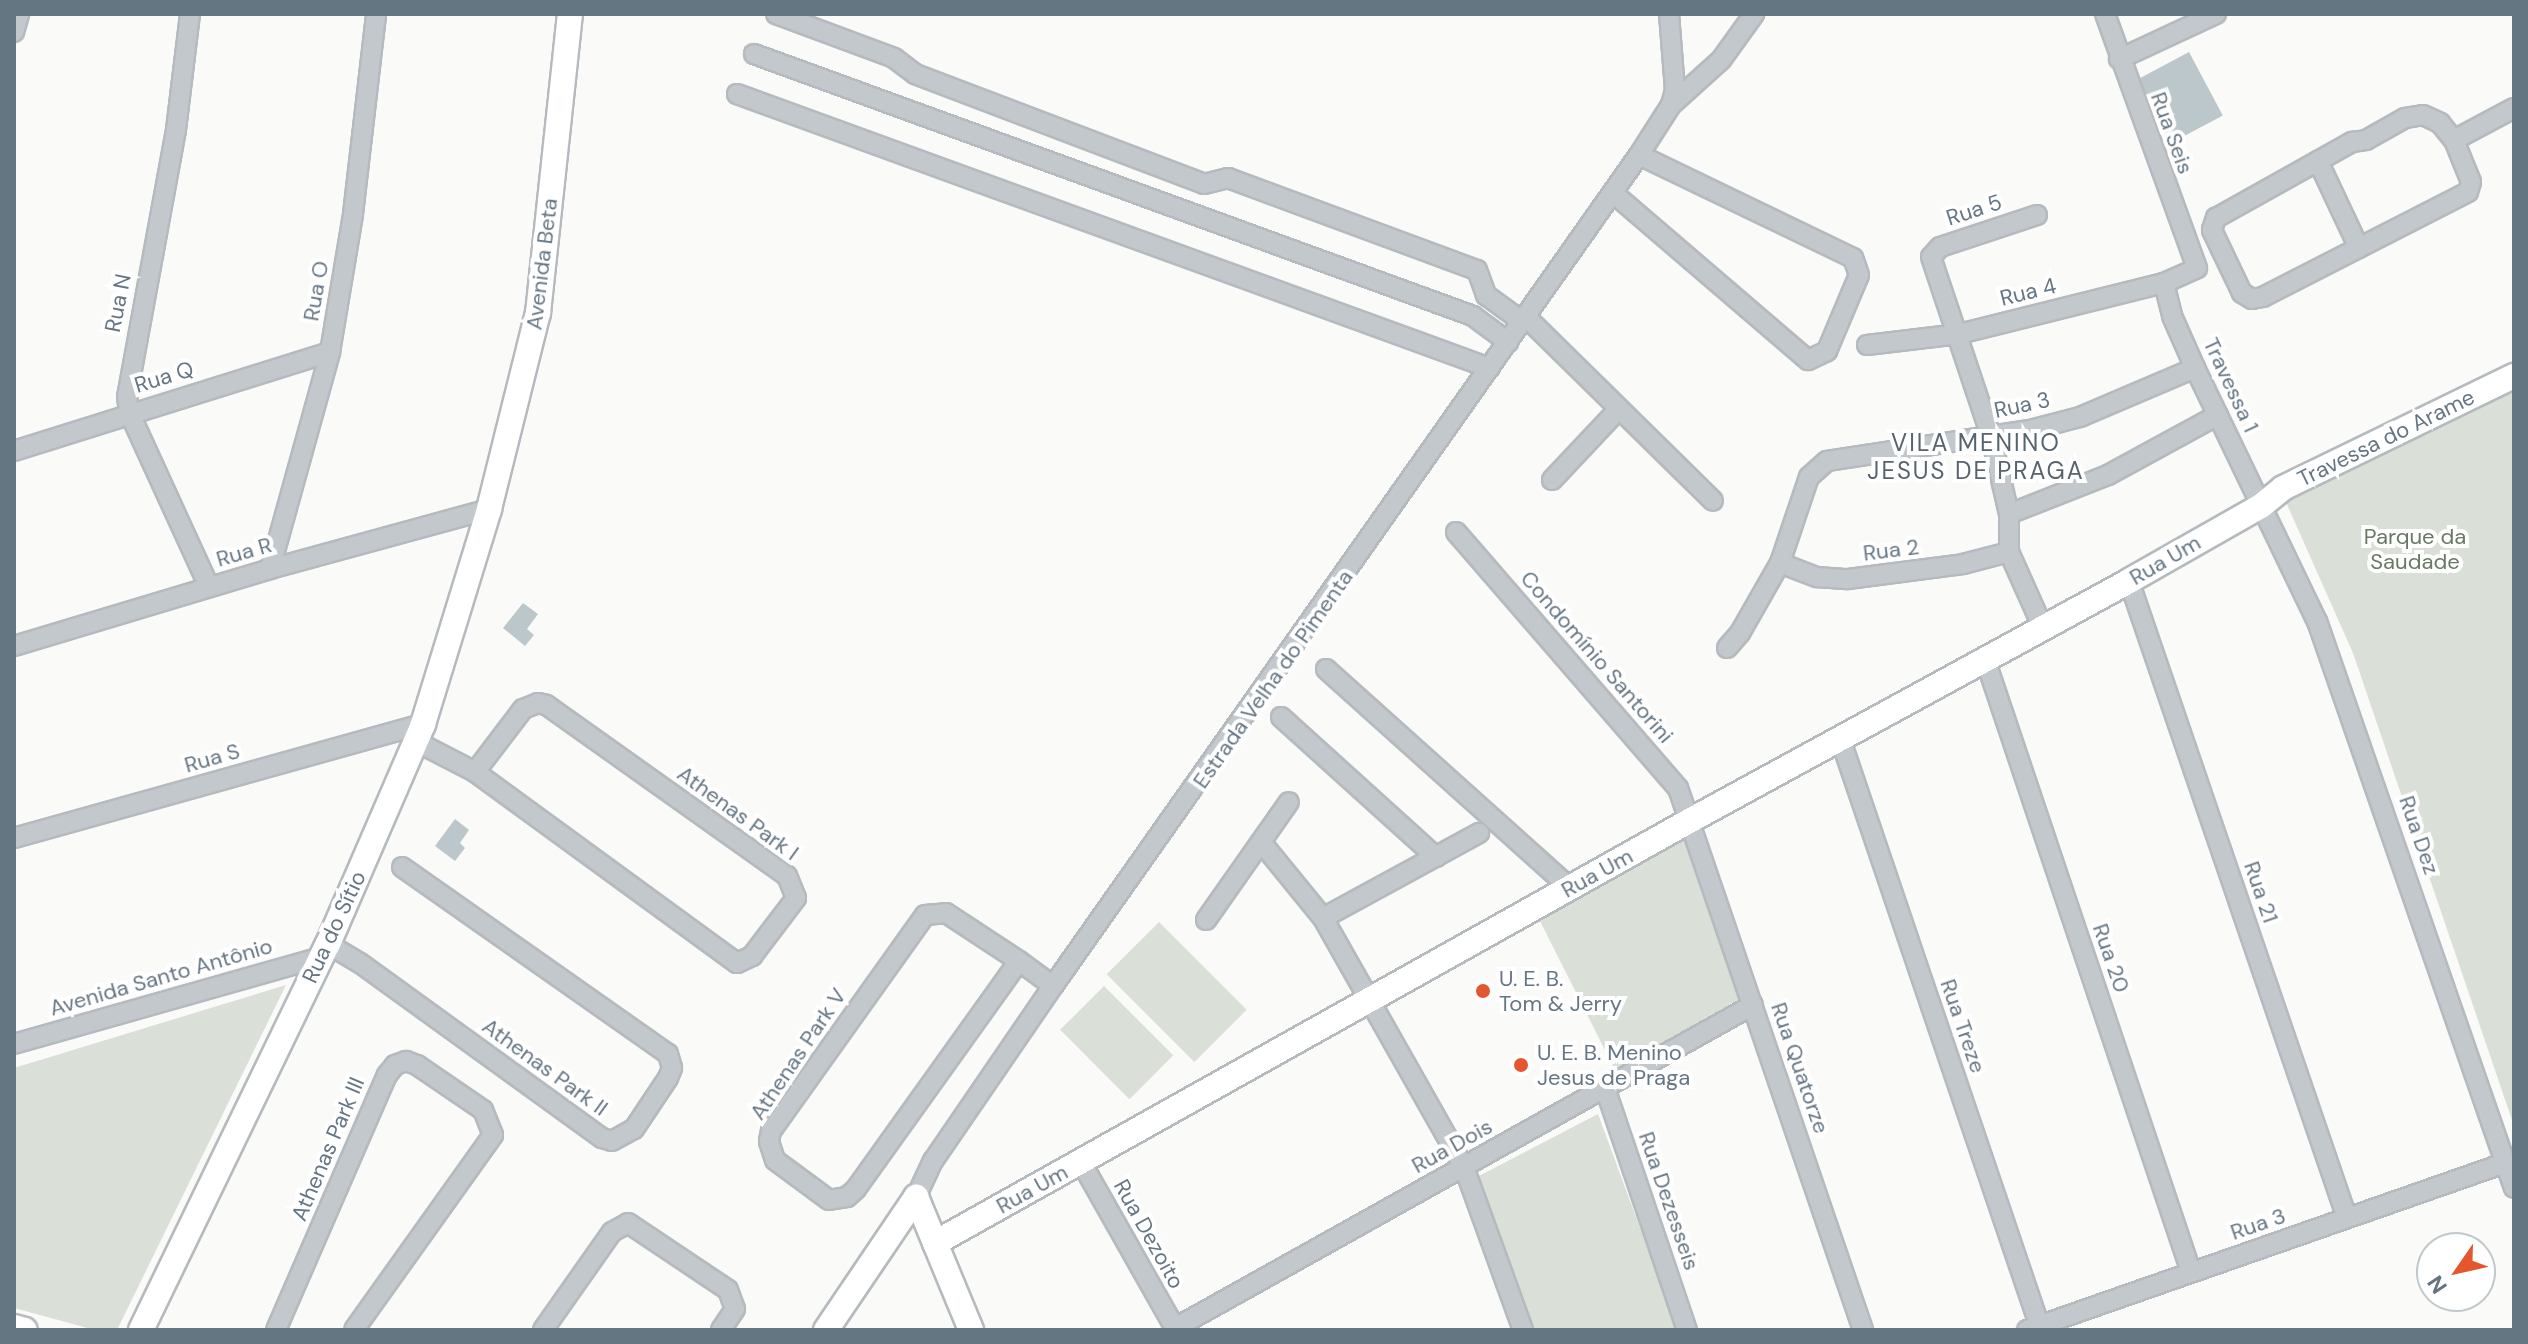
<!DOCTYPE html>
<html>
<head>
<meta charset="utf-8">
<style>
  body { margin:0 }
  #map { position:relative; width:2528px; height:1344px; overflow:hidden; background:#fafaf8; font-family:"DM Sans",sans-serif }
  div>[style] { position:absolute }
  .green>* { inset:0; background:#dadfd7; transform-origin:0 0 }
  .water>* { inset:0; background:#bbc7cb; transform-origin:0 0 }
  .roads { filter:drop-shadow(2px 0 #b5babe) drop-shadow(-2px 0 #b5babe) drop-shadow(0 2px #b5babe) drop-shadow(0 -2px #b5babe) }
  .minor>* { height:18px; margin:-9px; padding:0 9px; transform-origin:9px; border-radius:9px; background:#c3c8cc }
  .major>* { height:24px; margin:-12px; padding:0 12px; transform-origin:12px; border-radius:12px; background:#fff }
  .dots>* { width:22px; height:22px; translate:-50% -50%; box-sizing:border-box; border:4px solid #fff; border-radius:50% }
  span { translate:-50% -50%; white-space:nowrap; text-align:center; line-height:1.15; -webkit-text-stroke:8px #fff; paint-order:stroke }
  .street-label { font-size:22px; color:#657683 }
  .park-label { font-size:22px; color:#687a64 }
  .poi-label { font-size:22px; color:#657683 }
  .left { translate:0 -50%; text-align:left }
  .neighbourhood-label { font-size:24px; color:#57646e; letter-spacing:2px }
  .frame { position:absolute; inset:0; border:16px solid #657683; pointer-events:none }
  .north { position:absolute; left:2416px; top:1232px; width:80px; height:80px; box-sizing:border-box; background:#fff; border:2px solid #c1c8cd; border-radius:50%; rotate:236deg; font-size:22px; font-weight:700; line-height:32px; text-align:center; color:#657683 }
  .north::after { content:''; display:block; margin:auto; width:28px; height:36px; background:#e4572e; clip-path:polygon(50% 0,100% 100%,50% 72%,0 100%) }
</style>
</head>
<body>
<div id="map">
  <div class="green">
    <i style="clip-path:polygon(2514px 390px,2514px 1126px,2353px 653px,2285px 500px)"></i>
    <i style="clip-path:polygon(1685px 837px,1739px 999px,1615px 1070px,1540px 921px)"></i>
    <i style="left:1159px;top:922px;width:124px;height:74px;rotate:45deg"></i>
    <i style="clip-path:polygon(286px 985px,117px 1330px,95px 1330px,14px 1308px,14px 1068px)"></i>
    <i style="left:1104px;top:986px;width:98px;height:62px;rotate:45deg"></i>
    <i style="clip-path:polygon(1598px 1114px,1671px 1312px,1677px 1330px,1533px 1330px,1479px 1176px)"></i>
  </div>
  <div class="water">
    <i style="left:2189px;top:52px;width:72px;height:59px;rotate:62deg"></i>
    <i style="clip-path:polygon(523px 603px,538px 614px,527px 629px,534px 635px,525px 646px,503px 628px)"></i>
    <i style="clip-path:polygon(455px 819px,469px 830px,460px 843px,465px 848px,455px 861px,435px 846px)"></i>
  </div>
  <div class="roads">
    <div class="minor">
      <i style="left:190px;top:14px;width:117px;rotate:96.9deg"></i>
      <i style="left:176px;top:130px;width:271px;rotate:100.4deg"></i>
      <i style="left:127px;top:397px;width:15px;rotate:82deg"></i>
      <i style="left:129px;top:412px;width:192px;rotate:65.4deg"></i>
      <i style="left:776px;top:14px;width:126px;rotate:20.4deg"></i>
      <i style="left:894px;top:58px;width:26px;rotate:37deg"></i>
      <i style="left:915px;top:74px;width:309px;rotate:20.8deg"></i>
      <i style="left:1204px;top:184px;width:25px;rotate:-14deg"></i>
      <i style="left:1228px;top:178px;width:265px;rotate:20.3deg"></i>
      <i style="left:1477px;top:270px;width:27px;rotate:70deg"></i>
      <i style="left:1486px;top:295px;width:46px;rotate:36.1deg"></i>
      <i style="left:14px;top:32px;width:19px;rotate:-74deg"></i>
      <i style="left:754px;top:54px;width:765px;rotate:20.02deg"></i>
      <i style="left:1473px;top:316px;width:44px;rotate:36.6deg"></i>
      <i style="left:2119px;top:59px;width:107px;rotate:-24.9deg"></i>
      <i style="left:737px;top:94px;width:801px;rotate:20deg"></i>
      <i style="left:1671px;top:105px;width:67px;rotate:-42deg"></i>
      <i style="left:1721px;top:60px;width:57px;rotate:-54.3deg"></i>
      <i style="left:2423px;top:115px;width:19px;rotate:25deg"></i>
      <i style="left:2440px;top:123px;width:22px;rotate:51deg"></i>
      <i style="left:2454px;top:140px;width:45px;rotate:68deg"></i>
      <i style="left:2471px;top:182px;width:10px;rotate:107deg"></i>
      <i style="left:2468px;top:192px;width:230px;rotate:152.9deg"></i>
      <i style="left:2263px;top:297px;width:11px;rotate:170deg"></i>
      <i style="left:2252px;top:299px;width:12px;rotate:-149deg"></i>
      <i style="left:2242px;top:293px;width:70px;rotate:-115.5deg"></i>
      <i style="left:2212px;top:230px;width:13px;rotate:-72deg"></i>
      <i style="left:2216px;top:218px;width:156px;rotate:-29.2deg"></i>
      <i style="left:2352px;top:142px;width:14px;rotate:-8deg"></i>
      <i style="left:2366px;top:140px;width:45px;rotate:-29.4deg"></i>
      <i style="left:2405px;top:118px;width:18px;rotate:-9deg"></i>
      <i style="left:2454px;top:140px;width:68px;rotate:-28.1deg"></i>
      <i style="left:2318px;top:161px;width:96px;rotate:64.8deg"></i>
      <i style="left:1613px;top:193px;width:257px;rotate:40.6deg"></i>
      <i style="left:1808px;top:360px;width:21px;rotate:-25deg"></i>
      <i style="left:1827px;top:351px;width:82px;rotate:-67.2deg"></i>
      <i style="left:1859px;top:275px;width:18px;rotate:-109deg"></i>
      <i style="left:1853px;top:258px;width:237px;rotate:-154.3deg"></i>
      <i style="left:2037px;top:215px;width:102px;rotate:161.7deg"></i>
      <i style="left:1940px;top:247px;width:13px;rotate:132deg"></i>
      <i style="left:1931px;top:257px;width:189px;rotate:71.5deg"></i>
      <i style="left:1991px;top:436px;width:80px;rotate:77deg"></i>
      <i style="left:2009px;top:514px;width:38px;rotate:90deg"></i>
      <i style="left:2009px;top:552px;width:83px;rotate:65.9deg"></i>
      <i style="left:2164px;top:283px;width:34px;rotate:76deg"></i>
      <i style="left:2172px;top:316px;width:57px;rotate:66.1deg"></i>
      <i style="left:2195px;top:368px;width:281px;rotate:64.3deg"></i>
      <i style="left:2317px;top:621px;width:600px;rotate:70.84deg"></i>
      <i style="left:1526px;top:317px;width:262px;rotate:44.5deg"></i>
      <i style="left:1867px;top:345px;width:93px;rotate:-6.8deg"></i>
      <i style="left:1959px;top:334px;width:211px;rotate:-14deg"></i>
      <i style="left:2164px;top:283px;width:36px;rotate:-24deg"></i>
      <i style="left:2197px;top:268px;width:270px;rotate:-109.9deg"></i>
      <i style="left:14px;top:451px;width:331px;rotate:-17.4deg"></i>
      <i style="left:1552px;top:480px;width:98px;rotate:-46.7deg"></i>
      <i style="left:2009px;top:514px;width:106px;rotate:-21.5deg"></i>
      <i style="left:2108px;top:475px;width:125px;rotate:-28.6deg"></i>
      <i style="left:1456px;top:532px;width:339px;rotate:49.1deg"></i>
      <i style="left:1678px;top:788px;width:573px;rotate:71.15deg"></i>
      <i style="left:1780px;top:563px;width:40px;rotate:21deg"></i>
      <i style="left:1817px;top:577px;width:31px;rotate:4deg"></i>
      <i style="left:1848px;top:579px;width:116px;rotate:-7.4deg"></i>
      <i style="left:1963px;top:564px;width:48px;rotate:-14.6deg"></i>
      <i style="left:270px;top:569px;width:225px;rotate:-74.5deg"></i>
      <i style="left:330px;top:352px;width:140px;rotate:-80.5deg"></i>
      <i style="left:353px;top:214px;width:201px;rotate:-83.4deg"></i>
      <i style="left:2129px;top:581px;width:673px;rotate:71.11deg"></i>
      <i style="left:14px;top:646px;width:267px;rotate:-16.7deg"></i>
      <i style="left:270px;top:569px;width:227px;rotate:-15.3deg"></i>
      <i style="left:1727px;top:648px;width:20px;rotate:-49deg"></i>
      <i style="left:1740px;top:633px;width:81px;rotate:-60.3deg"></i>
      <i style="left:1780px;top:563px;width:91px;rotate:-71.4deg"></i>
      <i style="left:1809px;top:477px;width:24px;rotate:-42deg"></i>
      <i style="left:1827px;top:461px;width:205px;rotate:-8.7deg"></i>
      <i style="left:2030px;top:430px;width:52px;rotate:-14.6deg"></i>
      <i style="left:2080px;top:417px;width:125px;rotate:-23.1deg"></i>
      <i style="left:1985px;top:659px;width:647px;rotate:71.42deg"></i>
      <i style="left:1326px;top:669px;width:328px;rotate:41.9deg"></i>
      <i style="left:1281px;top:717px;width:209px;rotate:42.1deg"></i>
      <i style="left:1840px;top:738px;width:625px;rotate:71.25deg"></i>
      <i style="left:417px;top:742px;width:65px;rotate:27.3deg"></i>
      <i style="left:475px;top:772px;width:324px;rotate:36.1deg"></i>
      <i style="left:737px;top:963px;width:17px;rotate:-25deg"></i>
      <i style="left:752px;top:956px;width:73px;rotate:-52.8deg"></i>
      <i style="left:796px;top:898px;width:24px;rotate:-112deg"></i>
      <i style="left:787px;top:876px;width:296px;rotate:-144.6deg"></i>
      <i style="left:546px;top:705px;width:8px;rotate:-166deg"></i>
      <i style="left:538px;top:703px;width:16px;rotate:158deg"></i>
      <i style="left:523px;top:709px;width:79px;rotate:127.3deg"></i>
      <i style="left:14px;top:838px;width:425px;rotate:-15.6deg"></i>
      <i style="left:1261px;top:842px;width:98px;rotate:50.8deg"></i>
      <i style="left:1323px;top:918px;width:286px;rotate:60.5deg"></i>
      <i style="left:1464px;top:1167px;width:173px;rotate:70.1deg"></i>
      <i style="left:1323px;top:918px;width:178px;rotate:-28.6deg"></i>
      <i style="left:1206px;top:920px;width:144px;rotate:-54.9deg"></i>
      <i style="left:328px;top:944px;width:37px;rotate:31deg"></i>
      <i style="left:360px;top:963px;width:299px;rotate:35.9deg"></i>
      <i style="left:602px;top:1138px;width:10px;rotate:17deg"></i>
      <i style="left:612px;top:1141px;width:25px;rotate:-29deg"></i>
      <i style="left:634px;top:1129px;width:61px;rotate:-56.3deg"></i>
      <i style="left:668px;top:1078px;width:11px;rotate:-68deg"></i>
      <i style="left:672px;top:1068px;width:15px;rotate:-106deg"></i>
      <i style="left:668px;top:1054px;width:325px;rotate:-144.9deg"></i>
      <i style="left:1019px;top:961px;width:280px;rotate:125.6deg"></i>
      <i style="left:856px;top:1189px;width:12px;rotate:138deg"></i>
      <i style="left:847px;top:1197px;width:18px;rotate:171deg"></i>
      <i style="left:829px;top:1200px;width:67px;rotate:-143.5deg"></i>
      <i style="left:775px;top:1160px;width:20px;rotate:-108deg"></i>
      <i style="left:769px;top:1141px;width:10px;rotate:-79deg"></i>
      <i style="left:771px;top:1131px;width:265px;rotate:-54.5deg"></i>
      <i style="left:925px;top:915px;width:21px;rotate:-5deg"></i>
      <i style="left:946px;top:913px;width:87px;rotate:33.3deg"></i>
      <i style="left:1019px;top:961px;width:42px;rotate:36.3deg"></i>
      <i style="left:14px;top:1044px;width:319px;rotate:-15.8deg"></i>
      <i style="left:1605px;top:1088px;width:256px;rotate:71.3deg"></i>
      <i style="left:1081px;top:1162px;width:193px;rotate:60.5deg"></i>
      <i style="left:916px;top:1197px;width:40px;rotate:-65deg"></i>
      <i style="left:933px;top:1161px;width:212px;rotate:-55.6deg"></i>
      <i style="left:1053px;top:986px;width:1017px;rotate:-54.81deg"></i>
      <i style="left:1639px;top:155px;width:59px;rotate:-57.4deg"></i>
      <i style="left:1671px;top:105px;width:16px;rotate:-75deg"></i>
      <i style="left:1675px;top:90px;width:76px;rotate:-94.5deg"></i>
      <i style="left:1175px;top:1328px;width:662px;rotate:-29.2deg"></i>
      <i style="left:276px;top:1330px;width:278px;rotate:-66.5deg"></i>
      <i style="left:387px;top:1075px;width:13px;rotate:-51deg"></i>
      <i style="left:395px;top:1065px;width:12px;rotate:-20deg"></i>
      <i style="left:406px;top:1061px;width:12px;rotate:20deg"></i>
      <i style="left:417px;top:1065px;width:80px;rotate:34.3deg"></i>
      <i style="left:483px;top:1110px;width:27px;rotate:68deg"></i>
      <i style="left:493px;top:1135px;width:239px;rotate:125.5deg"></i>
      <i style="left:543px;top:1330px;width:120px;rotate:-54.9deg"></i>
      <i style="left:612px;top:1232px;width:18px;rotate:-29deg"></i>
      <i style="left:628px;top:1223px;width:120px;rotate:33.8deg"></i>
      <i style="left:728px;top:1290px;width:20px;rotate:70deg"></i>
      <i style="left:735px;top:1309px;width:25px;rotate:124deg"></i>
      <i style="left:2027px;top:1330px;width:506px;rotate:-19.26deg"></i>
    </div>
    <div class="major">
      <i style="left:916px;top:1197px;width:144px;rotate:67.5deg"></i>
      <i style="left:935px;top:1243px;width:866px;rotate:-29.23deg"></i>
      <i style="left:1691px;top:820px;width:499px;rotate:-28.6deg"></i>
      <i style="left:2129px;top:581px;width:152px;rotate:-29.6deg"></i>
      <i style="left:2261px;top:506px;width:28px;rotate:-39deg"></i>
      <i style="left:2283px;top:488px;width:257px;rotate:-25.9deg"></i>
      <i style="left:14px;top:1327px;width:11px;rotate:15deg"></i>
      <i style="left:141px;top:1330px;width:429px;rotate:-64.2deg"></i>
      <i style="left:328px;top:944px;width:240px;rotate:-66.6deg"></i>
      <i style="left:423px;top:724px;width:225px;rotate:-72.9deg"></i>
      <i style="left:489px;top:509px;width:202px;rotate:-76deg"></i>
      <i style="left:538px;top:313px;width:301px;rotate:-83.9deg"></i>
      <i style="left:826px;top:1330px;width:161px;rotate:-55.9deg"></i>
    </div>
  </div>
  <div class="dots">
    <i style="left:1483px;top:991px;background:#e4572e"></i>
    <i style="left:1521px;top:1065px;background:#e4572e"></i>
  </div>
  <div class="street-label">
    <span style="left:2172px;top:133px;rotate:70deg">Rua Seis</span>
    <span style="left:1974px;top:210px;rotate:-18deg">Rua 5</span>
    <span style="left:542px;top:264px;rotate:-83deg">Avenida Beta</span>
    <span style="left:316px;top:291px;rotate:-80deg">Rua O</span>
    <span style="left:2028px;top:292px;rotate:-14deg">Rua 4</span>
    <span style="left:118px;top:303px;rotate:-79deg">Rua N</span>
    <span style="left:164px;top:377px;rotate:-17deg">Rua Q</span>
    <span style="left:2231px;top:385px;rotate:65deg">Travessa 1</span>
    <span style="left:2022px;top:405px;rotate:-12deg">Rua 3</span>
    <span style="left:2386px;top:438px;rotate:-26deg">Travessa do Arame</span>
    <span style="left:1891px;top:550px;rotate:-7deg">Rua 2</span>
    <span style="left:244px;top:552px;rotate:-16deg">Rua R</span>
    <span style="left:2165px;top:560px;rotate:-30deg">Rua Um</span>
    <span style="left:1597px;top:657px;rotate:49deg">Condomínio Santorini</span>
    <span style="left:1273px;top:679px;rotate:-55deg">Estrada Velha do Pimenta</span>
    <span style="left:212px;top:758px;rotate:-16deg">Rua S</span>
    <span style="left:738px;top:813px;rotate:36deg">Athenas Park I</span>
    <span style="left:2419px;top:835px;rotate:71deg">Rua Dez</span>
    <span style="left:1597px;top:873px;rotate:-29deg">Rua Um</span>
    <span style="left:2261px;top:892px;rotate:71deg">Rua 21</span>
    <span style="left:334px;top:927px;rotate:-65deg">Rua do Sítio</span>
    <span style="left:2111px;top:958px;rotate:71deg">Rua 20</span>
    <span style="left:161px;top:977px;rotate:-16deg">Avenida Santo Antônio</span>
    <span style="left:1963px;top:1026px;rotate:71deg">Rua Treze</span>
    <span style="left:798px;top:1054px;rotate:-56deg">Athenas Park V</span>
    <span style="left:545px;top:1067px;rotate:36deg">Athenas Park II</span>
    <span style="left:1800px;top:1068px;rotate:71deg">Rua Quatorze</span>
    <span style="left:1452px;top:1146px;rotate:-29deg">Rua Dois</span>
    <span style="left:328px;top:1149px;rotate:-67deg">Athenas Park III</span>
    <span style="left:1032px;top:1189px;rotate:-29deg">Rua Um</span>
    <span style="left:1669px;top:1201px;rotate:71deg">Rua Dezesseis</span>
    <span style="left:2258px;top:1224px;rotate:-19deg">Rua 3</span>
    <span style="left:1149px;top:1234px;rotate:61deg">Rua Dezoito</span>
  </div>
  <div class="park-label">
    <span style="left:2415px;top:549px">Parque da<br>Saudade</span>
  </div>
  <div class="poi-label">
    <span class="left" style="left:1499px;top:991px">U. E. B.<br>Tom &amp; Jerry</span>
    <span class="left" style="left:1537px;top:1065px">U. E. B. Menino<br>Jesus de Praga</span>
  </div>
  <div class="neighbourhood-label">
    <span style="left:1976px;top:457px">VILA MENINO<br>JESUS DE PRAGA</span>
  </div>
  <div class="frame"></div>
  <div class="north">N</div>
</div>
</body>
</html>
